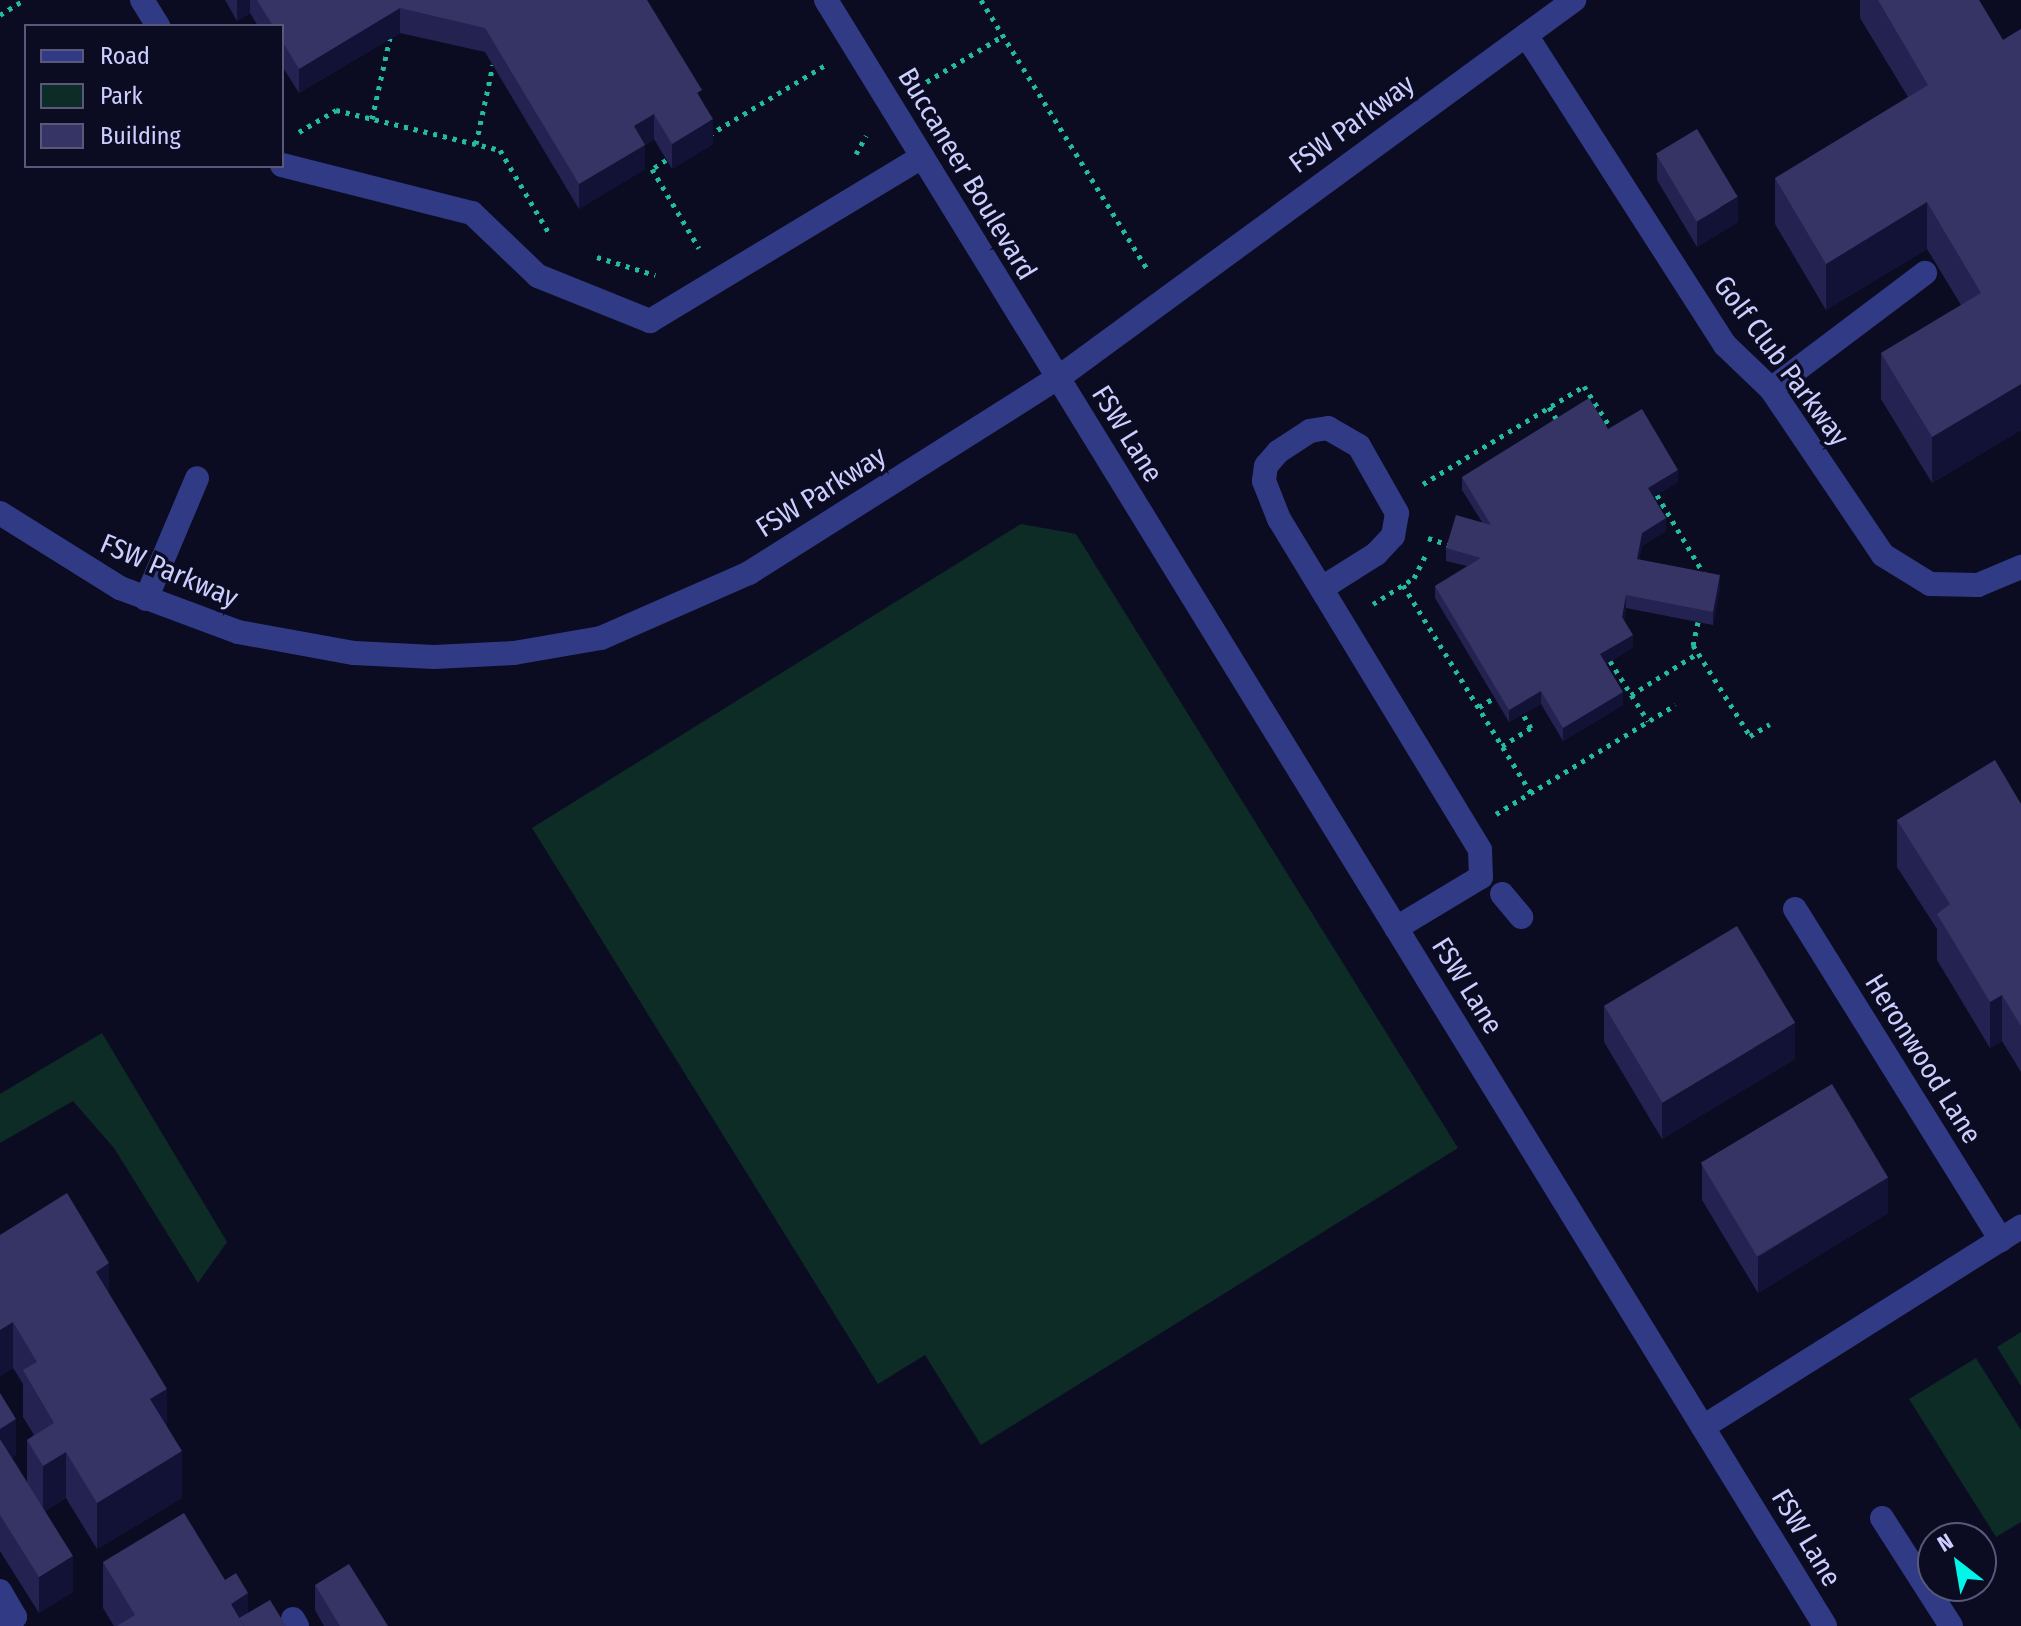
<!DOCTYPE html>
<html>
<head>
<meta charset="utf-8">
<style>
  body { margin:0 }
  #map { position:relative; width:2021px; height:1626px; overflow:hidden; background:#0b0b22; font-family:"Fira Sans Condensed",sans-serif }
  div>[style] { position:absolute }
  .green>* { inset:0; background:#0d2c26 }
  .path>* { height:5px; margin-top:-2.5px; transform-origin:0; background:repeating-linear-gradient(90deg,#22bd9b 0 4px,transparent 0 10px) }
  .minor>* { height:24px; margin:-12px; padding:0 12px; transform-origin:12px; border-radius:12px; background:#313b85 }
  .wall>* { inset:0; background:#242251 }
  .shaded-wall>* { inset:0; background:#121136 }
  .building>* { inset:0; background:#363464; transform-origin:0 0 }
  span { translate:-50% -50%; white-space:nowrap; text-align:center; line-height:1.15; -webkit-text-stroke:7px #0b0b22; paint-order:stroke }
  .street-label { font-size:28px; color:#cbceff }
  .legend { position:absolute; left:24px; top:24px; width:260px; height:144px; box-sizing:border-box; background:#0b0b22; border:2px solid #58597a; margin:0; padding:10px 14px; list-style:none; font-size:24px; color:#cbceff }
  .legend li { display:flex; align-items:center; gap:16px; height:40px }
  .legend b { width:40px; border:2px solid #58597a }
  .north { position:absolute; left:1917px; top:1522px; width:80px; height:80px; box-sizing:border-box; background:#0b0b22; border:2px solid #58597a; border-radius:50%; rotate:329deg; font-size:22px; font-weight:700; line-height:32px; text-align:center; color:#cbceff }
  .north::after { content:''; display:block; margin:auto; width:28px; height:36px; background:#00f6e8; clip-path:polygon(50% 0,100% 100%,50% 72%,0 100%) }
</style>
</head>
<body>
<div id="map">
  <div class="green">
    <i style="clip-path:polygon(1021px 524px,1076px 534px,1458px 1148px,981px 1445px,925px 1355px,878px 1384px,532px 828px)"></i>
    <i style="clip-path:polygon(102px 1033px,227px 1242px,198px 1283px,114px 1148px,73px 1101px,0 1143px,0 1094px)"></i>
    <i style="clip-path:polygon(2021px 1332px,2021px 1386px,1997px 1347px)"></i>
    <i style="clip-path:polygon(1976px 1358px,2021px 1430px,2021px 1522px,1996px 1537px,1909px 1399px)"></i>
  </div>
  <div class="path">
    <i style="left:981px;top:0;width:316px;rotate:58.3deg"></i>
    <i style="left:0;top:15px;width:28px;rotate:-32deg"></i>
    <i style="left:918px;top:87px;width:99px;rotate:-31deg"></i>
    <i style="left:372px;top:119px;width:83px;rotate:-77.5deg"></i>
    <i style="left:299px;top:132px;width:43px;rotate:-30.7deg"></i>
    <i style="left:336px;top:110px;width:169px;rotate:13.7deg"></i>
    <i style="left:500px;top:150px;width:99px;rotate:59.5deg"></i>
    <i style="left:709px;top:135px;width:138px;rotate:-31deg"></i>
    <i style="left:476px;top:144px;width:81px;rotate:-77.9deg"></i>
    <i style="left:856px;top:154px;width:21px;rotate:-61deg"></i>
    <i style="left:666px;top:160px;width:17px;rotate:147deg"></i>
    <i style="left:652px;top:169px;width:92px;rotate:59.3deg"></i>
    <i style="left:597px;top:257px;width:61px;rotate:17.2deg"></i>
    <i style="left:1549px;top:407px;width:19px;rotate:58deg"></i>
    <i style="left:1423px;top:484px;width:188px;rotate:-31.3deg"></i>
    <i style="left:1584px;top:386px;width:56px;rotate:57.4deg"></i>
    <i style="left:1657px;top:495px;width:94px;rotate:59.3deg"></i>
    <i style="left:1428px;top:538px;width:23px;rotate:18deg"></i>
    <i style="left:1403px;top:585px;width:244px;rotate:58.4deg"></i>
    <i style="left:1373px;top:604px;width:49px;rotate:-32.4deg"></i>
    <i style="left:1414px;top:578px;width:29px;rotate:-63deg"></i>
    <i style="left:1698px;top:622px;width:24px;rotate:102deg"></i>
    <i style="left:1693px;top:645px;width:107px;rotate:57.9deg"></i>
    <i style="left:1750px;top:736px;width:23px;rotate:-31deg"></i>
    <i style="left:1610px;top:661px;width:71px;rotate:57.7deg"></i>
    <i style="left:1631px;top:695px;width:79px;rotate:-32.1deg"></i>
    <i style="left:1479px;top:707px;width:17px;rotate:-31deg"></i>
    <i style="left:1502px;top:746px;width:34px;rotate:-32deg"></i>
    <i style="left:1531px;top:728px;width:16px;rotate:-120deg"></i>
    <i style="left:1496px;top:814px;width:210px;rotate:-31.3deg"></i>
  </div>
  <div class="minor">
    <i style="left:142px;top:0;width:31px;rotate:58deg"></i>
    <i style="left:826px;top:0;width:1908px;rotate:58.43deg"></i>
    <i style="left:1526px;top:35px;width:368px;rotate:57.3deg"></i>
    <i style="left:1725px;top:345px;width:64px;rotate:43.7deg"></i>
    <i style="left:1771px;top:389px;width:200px;rotate:56deg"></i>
    <i style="left:1883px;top:555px;width:55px;rotate:31.7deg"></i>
    <i style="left:1930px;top:584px;width:48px;rotate:1.2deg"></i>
    <i style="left:1978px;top:585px;width:47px;rotate:-22.7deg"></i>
    <i style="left:282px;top:165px;width:196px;rotate:14.2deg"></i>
    <i style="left:472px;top:213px;width:91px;rotate:43.7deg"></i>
    <i style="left:538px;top:276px;width:121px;rotate:21.9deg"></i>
    <i style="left:650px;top:321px;width:318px;rotate:-31.1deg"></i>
    <i style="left:1771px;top:389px;width:193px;rotate:-37deg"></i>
    <i style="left:0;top:513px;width:142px;rotate:32deg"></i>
    <i style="left:120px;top:588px;width:126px;rotate:20.4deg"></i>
    <i style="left:238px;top:632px;width:118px;rotate:10.3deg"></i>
    <i style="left:354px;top:653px;width:80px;rotate:2.9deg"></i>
    <i style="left:434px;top:657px;width:80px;rotate:-2.9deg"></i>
    <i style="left:514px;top:653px;width:88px;rotate:-9.8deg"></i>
    <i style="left:601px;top:638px;width:162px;rotate:-23.7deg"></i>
    <i style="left:749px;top:573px;width:365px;rotate:-32.3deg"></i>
    <i style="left:1058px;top:378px;width:640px;rotate:-36.22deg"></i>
    <i style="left:1322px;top:588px;width:64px;rotate:-32.2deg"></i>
    <i style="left:1376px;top:554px;width:25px;rotate:-47deg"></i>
    <i style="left:1393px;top:536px;width:23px;rotate:-80deg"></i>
    <i style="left:1397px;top:513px;width:77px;rotate:-119.6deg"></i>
    <i style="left:1359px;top:446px;width:36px;rotate:-150deg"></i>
    <i style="left:1328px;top:428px;width:18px;rotate:171deg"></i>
    <i style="left:1310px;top:431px;width:38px;rotate:147deg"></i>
    <i style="left:1278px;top:452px;width:18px;rotate:131deg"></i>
    <i style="left:1266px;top:466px;width:15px;rotate:98deg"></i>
    <i style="left:1264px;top:481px;width:41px;rotate:68.5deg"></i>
    <i style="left:1279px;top:519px;width:387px;rotate:58.7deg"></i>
    <i style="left:1480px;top:850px;width:27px;rotate:88deg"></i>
    <i style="left:1481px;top:877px;width:99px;rotate:149deg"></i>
    <i style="left:146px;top:599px;width:131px;rotate:-67.1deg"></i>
    <i style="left:1502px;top:894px;width:30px;rotate:50deg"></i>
    <i style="left:1795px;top:909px;width:390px;rotate:58.1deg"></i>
    <i style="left:1703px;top:1427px;width:376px;rotate:-32.2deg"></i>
    <i style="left:1882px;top:1518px;width:128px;rotate:57.4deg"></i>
    <i style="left:0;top:1591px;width:30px;rotate:60deg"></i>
    <i style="left:15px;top:1617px;width:17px;rotate:149deg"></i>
    <i style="left:293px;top:1619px;width:8px;rotate:60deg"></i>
  </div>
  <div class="wall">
    <i style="clip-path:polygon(225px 0,647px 0,702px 101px,713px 144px,672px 169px,654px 139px,645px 145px,645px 169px,579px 209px,485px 52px,400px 33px,299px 93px,282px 66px,282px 26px,258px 26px,250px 13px,237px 21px)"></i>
    <i style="clip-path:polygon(1860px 0,1979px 0,2003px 40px,2021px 29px,2021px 430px,1932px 483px,1881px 399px,1881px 353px,1961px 305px,1927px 249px,1826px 310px,1775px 224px,1775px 178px,1908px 97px,1860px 18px)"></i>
    <i style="clip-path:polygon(1657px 155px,1738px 222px,1697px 247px,1657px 180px)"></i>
    <i style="clip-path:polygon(1462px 477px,1678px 482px,1653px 497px,1666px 531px,1642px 546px,1639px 560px,1720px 588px,1713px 625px,1626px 608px,1624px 620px,1633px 647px,1606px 664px,1623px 705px,1563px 741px,1541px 704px,1509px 722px,1435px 598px,1435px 586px,1467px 566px,1446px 561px,1446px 548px,1482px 522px,1462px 490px)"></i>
    <i style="clip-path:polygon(2021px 804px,2021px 1072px,2002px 1041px,1990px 1048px,1937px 960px,1937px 929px,1897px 867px,1897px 820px)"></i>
    <i style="clip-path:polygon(1604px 1006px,1795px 1059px,1662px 1139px,1604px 1042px)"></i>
    <i style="clip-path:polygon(1702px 1164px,1888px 1213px,1758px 1293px,1702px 1200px)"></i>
    <i style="clip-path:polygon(0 1235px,109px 1294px,167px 1426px,182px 1498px,97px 1549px,66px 1498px,45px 1511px,73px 1592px,39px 1613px,0 1551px,0 1393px,16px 1455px,12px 1458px,27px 1482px,27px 1440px,34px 1435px,23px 1417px,23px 1384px,13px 1368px,0 1376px)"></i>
    <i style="clip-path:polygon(103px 1562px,225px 1580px,248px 1613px,286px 1626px,114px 1626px,103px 1608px)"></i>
    <i style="clip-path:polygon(315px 1585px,388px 1626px,324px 1626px,315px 1610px)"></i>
  </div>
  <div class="shaded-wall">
    <i style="clip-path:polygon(237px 0,250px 0,250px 13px,237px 21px)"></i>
    <i style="clip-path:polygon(400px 8px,400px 33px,299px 93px,299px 69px)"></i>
    <i style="clip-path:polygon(654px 114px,654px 139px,645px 145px,645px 169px,579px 209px,579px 184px,634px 126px)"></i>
    <i style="clip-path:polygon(713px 119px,713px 144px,672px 169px,672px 144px)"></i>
    <i style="clip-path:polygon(1738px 197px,1738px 222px,1697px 247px,1697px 222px)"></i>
    <i style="clip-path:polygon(1927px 202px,1927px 249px,1826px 310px,1826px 264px)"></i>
    <i style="clip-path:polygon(2021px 384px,2021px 430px,1932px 483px,1932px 437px)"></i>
    <i style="clip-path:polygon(1678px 470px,1678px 482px,1648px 500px,1648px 488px)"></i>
    <i style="clip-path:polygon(1666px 518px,1666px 531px,1642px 546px,1637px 572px,1637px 559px,1642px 533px)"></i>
    <i style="clip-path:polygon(1720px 575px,1720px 588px,1713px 625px,1713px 612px)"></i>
    <i style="clip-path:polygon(1626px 595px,1626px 608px,1622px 630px,1622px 617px)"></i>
    <i style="clip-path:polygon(1633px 635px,1633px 647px,1600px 667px,1600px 654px)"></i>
    <i style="clip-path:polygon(1541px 691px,1541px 704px,1509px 722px,1509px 710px)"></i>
    <i style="clip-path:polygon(1623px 692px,1623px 705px,1563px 741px,1563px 728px)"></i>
    <i style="clip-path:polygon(2002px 995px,2002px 1041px,1990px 1048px,1990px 1002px)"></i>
    <i style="clip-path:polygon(1795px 1023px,1795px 1059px,1662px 1139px,1662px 1103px)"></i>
    <i style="clip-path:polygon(1888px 1177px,1888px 1213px,1758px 1293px,1758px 1257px)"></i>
    <i style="clip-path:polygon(109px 1263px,109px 1310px,96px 1272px)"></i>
    <i style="clip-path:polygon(13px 1322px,13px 1368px,0 1376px,0 1330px)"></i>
    <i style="clip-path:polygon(167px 1389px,167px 1435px,150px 1399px)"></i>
    <i style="clip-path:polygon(16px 1419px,16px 1455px,0 1466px,0 1429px)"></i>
    <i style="clip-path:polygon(182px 1451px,182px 1498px,97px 1549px,97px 1503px)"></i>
    <i style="clip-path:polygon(66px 1452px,66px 1498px,43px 1512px,43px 1466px)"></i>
    <i style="clip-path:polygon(73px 1556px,73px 1592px,39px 1613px,39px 1577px)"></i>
    <i style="clip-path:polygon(248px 1593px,248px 1626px,239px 1626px,231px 1604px)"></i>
  </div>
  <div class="building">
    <i style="clip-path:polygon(257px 0,647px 0,702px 90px,697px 93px,713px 119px,672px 144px,654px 114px,634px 126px,645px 145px,579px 184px,485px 28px,400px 8px,299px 69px,282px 41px,282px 26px,273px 26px)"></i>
    <i style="clip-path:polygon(1878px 0,1979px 0,2003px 40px,2021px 29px,2021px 384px,1932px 437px,1881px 353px,1981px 293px,1927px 202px,1826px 264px,1775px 178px,1928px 85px)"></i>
    <i style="left:1697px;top:129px;width:79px;height:48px;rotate:59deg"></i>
    <i style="clip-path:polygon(1589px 398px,1608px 429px,1642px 409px,1678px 470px,1648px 488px,1666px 518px,1642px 533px,1637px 559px,1720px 575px,1713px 612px,1626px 595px,1622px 617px,1633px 635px,1600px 654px,1623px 692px,1563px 728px,1541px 691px,1509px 710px,1435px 586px,1481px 558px,1446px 548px,1456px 515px,1491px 525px,1462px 477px)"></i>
    <i style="clip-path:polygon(1995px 760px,2021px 804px,2021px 1026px,2002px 995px,1990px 1002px,1937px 914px,1950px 904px,1897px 820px)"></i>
    <i style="left:1737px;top:926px;width:113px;height:155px;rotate:59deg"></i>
    <i style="left:1832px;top:1084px;width:109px;height:153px;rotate:59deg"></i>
    <i style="clip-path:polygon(67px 1193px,109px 1263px,96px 1272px,167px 1389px,150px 1399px,182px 1451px,97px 1503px,66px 1452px,43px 1466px,27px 1440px,54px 1423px,23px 1370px,37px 1362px,13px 1322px,0 1330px,0 1235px)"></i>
    <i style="clip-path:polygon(0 1393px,16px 1419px,0 1429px)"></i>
    <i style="clip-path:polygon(0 1439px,73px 1556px,39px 1577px,0 1515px)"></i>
    <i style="clip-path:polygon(184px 1513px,225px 1580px,236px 1573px,248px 1593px,231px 1604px,244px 1626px,117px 1626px,135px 1615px,103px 1562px)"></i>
    <i style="clip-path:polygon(349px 1564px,388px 1626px,340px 1626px,315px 1585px)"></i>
    <i style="clip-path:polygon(270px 1600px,286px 1626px,244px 1626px,239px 1618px)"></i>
  </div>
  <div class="street-label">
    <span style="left:1352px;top:124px;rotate:-36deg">FSW Parkway</span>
    <span style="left:967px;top:174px;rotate:59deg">Buccaneer Boulevard</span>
    <span style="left:1781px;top:361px;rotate:53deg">Golf Club Parkway</span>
    <span style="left:1127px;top:434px;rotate:58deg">FSW Lane</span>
    <span style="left:821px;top:492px;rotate:-32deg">FSW Parkway</span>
    <span style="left:169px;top:571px;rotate:23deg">FSW Parkway</span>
    <span style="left:1467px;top:986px;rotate:58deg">FSW Lane</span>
    <span style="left:1923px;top:1059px;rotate:58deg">Heronwood Lane</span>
    <span style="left:1806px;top:1538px;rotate:59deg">FSW Lane</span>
  </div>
  <ul class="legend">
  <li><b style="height:10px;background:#313b85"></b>Road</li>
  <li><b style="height:22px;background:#0d2c26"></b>Park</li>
  <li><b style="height:22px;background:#363464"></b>Building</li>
  </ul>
  <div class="north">N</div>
</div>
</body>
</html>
